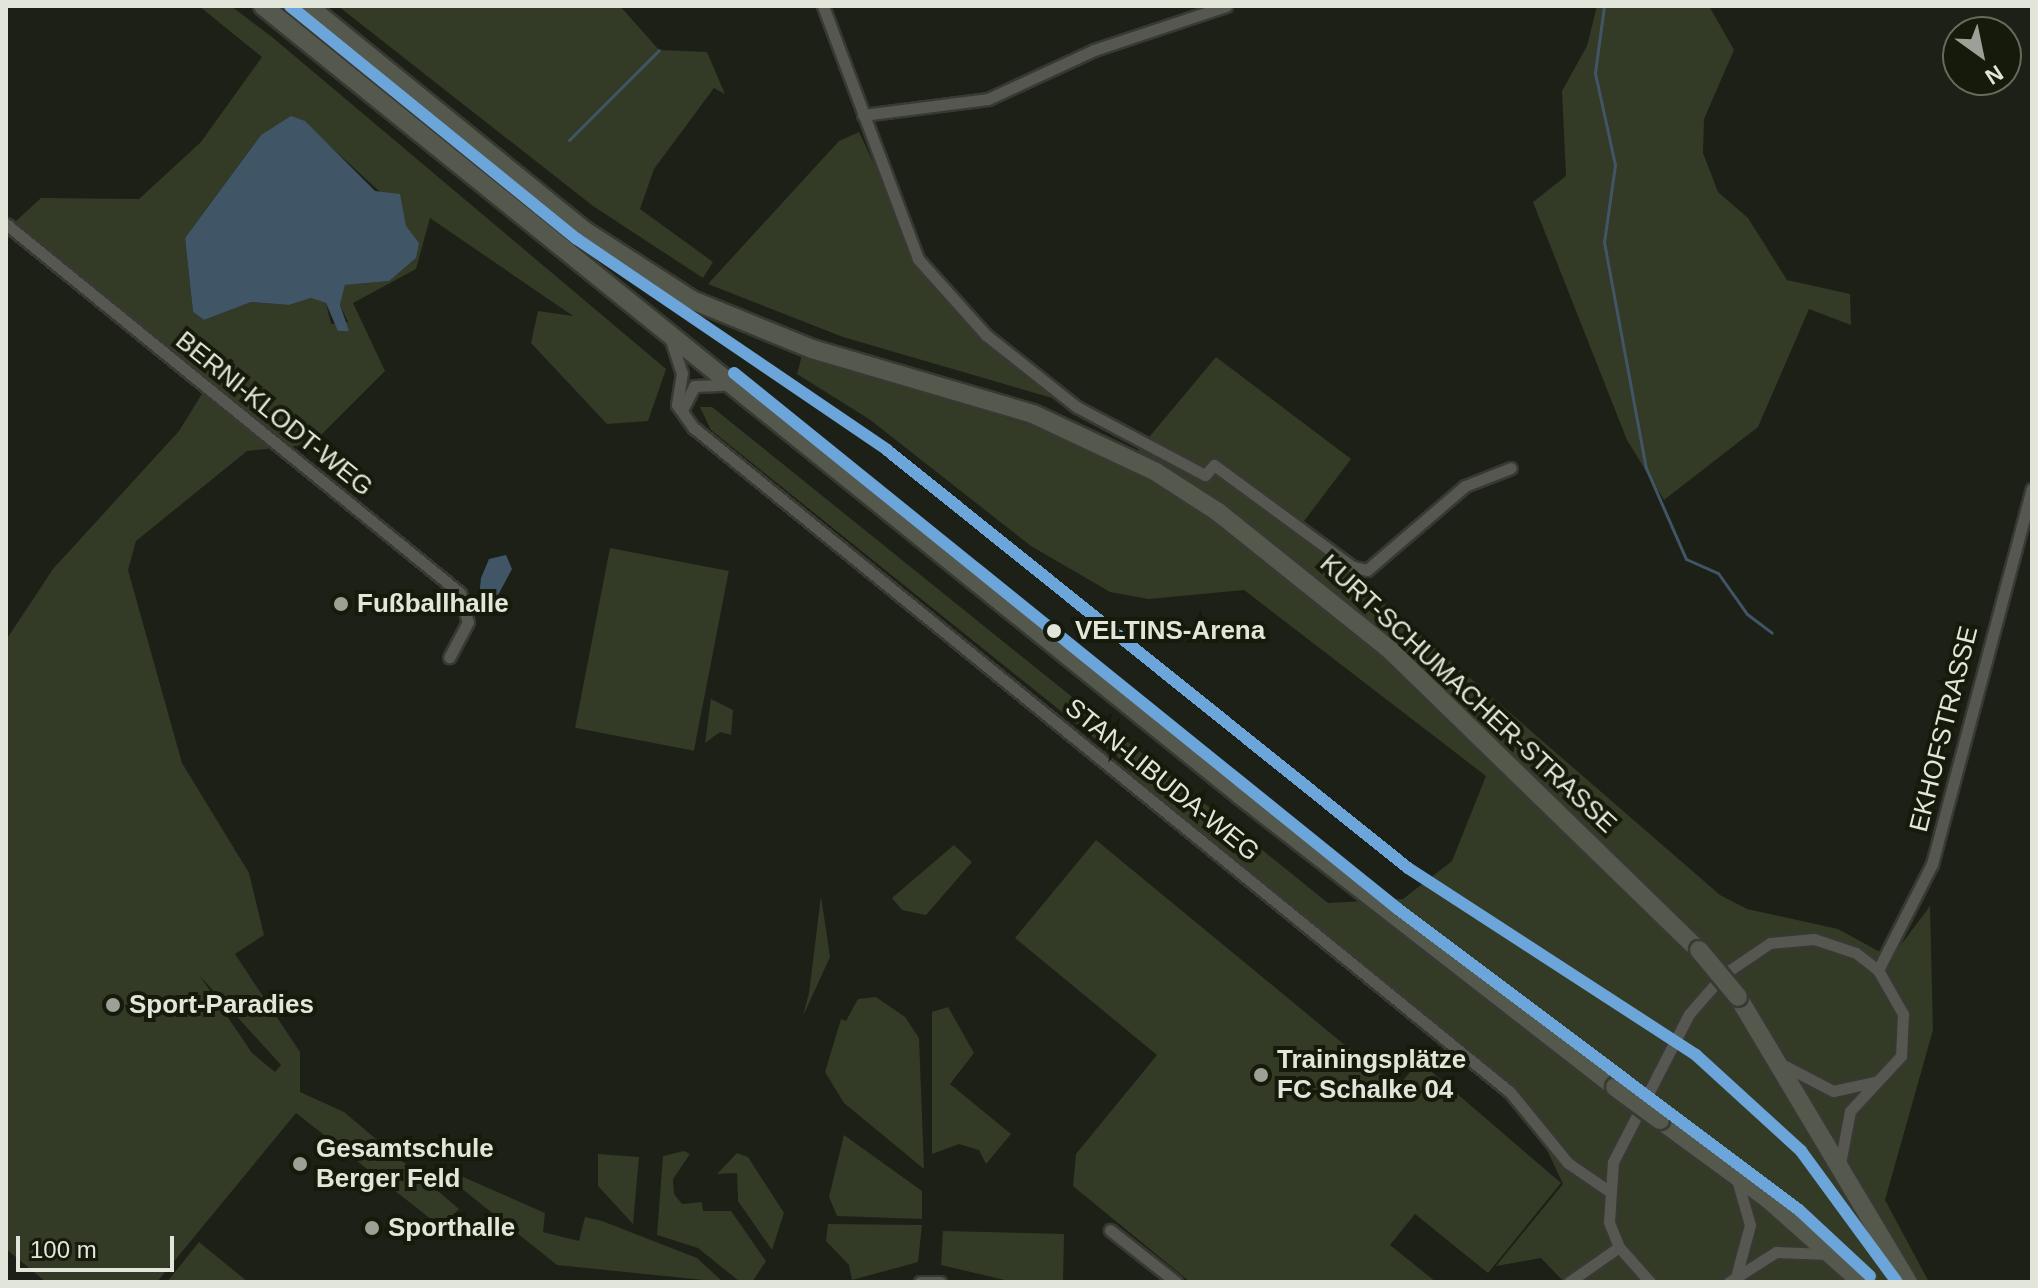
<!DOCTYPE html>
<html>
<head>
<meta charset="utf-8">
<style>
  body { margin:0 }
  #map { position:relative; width:2038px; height:1288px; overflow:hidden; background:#1d2017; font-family:Helvetica,sans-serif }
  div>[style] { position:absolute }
  .green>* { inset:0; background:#333a25; transform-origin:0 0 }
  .water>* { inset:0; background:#405566 }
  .stream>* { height:3px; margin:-1.5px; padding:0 1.5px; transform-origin:1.5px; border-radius:1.5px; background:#405566 }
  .roads { filter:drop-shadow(2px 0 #373932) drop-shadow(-2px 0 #373932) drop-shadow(0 2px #373932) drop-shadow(0 -2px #373932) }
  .street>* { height:11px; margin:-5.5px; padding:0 5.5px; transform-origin:5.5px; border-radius:5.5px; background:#555750 }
  .primary>* { height:18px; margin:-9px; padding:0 9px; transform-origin:9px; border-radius:9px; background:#55594d }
  .tram>* { height:2px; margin:-1px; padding:0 1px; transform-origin:1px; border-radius:1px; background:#555751 }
  .bridges { filter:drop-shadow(2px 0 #373932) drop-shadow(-2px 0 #373932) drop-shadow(0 2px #373932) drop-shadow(0 -2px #373932) }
  .primary-bridge>* { height:18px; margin:-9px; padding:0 9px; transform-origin:9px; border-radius:9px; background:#55594d }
  .tram-1>* { height:12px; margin:-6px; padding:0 6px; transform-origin:6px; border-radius:6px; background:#6ba5d9 }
  .dots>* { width:22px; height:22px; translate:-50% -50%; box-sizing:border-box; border:4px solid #151a0a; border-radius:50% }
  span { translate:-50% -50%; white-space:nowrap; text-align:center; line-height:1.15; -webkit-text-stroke:8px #151a0a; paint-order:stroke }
  .street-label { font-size:26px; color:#e2e5da }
  .poi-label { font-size:26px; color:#e2e5da; font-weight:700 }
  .left { translate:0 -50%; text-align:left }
  .stop-label { font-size:26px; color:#e2e5da; font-weight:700 }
  .frame { position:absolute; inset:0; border:8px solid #e2e5da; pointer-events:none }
  .north { position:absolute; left:1942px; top:16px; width:80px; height:80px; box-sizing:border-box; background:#151a0a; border:2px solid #676b5d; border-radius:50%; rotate:147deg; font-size:22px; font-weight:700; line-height:32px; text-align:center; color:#e2e5da }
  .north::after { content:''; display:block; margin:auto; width:28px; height:36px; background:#9da096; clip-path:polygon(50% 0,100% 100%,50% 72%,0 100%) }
  .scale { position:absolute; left:16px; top:1236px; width:158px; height:36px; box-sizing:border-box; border:4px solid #e2e5da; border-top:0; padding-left:10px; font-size:24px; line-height:28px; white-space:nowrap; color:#e2e5da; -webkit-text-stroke:6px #151a0a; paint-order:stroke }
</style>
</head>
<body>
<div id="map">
  <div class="green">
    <i style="clip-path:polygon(evenodd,199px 6px,231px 6px,272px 37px,666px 369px,648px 421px,607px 424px,531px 343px,538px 311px,573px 316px,430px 218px,416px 269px,353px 303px,385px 371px,312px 444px,247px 451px,136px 541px,128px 570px,182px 763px,249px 873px,264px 935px,235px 954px,300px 1052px,300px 1092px,344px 1112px,459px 1209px,441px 1227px,296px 1113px,157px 1282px,46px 1282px,6px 1249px,6px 640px,53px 569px,179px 431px,210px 381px,14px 223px,41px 198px,139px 199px,201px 142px,262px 57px,199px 6px,261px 135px,320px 137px,400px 210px,416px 258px,388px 281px,345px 285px,340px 305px,348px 322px,331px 324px,326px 303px,311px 298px,289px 305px,250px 302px,204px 320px,193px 312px,185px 238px,261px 135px,199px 6px,200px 976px,281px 1065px,275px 1072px,252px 1053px,200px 976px)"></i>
    <i style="clip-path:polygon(338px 6px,620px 6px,659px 50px,707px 52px,725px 94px,714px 88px,654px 169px,640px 209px,713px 262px,703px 278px,593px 206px)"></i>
    <i style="clip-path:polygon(1597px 6px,1709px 6px,1734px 50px,1704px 119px,1703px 153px,1718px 192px,1748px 218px,1787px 280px,1850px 294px,1851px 325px,1809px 309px,1758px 427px,1664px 500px,1627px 440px,1533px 202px,1566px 176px,1562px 91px,1587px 46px)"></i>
    <i style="clip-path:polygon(859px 132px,930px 282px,1052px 398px,843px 337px,708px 284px,839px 141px)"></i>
    <i style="clip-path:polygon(802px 355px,1071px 438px,1125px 466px,1216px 357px,1351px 459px,1298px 529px,1720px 895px,1747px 909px,1838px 929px,1891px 958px,1930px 906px,1933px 1030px,1885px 1200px,1929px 1282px,1564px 1282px,1541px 1258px,1496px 1266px,1563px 1184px,1526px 1105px,1150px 796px,1118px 757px,711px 430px,700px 407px,712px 407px,1328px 903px,1403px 899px,1452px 861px,1486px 776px,1244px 590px,1149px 599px,1110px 592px,1031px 546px,869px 419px,797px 374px)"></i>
    <i style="left:610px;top:548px;width:121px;height:183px;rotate:11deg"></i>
    <i style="clip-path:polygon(711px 699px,733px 710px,731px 735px,720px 732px,705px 743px)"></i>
    <i style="clip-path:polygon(1096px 840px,1397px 1088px,1419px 1061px,1561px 1183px,1488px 1273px,1415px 1214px,1390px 1245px,1436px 1282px,1190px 1282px,1073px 1186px,1076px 1154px,1157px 1055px,1015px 938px)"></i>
    <i style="clip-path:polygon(954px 845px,972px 862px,926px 915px,902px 910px,892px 898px)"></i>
    <i style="clip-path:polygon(821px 896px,830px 957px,803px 1016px,809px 993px)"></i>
    <i style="clip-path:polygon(876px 997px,905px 1017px,919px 1038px,924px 1169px,844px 1103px,825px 1072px,841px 1019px,846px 1021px,858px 999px)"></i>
    <i style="clip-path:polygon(948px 1007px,974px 1053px,950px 1084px,1011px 1134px,986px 1164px,979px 1150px,959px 1144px,932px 1154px,932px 1012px)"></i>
    <i style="clip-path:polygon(844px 1135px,922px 1191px,922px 1219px,837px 1216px,829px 1197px)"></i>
    <i style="clip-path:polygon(684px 1151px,690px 1154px,673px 1179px,674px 1194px,682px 1204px,702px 1202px,703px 1211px,731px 1211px,766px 1261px,752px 1282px,739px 1281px,698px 1248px,657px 1235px,663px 1156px)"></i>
    <i style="clip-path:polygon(737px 1153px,748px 1157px,784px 1213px,772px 1250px,738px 1201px,737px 1173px,717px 1174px)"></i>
    <i style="clip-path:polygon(598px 1154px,639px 1157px,633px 1224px,598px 1186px)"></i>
    <i style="clip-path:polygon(454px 1173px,545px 1213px,543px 1232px,579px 1241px,585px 1217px,602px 1221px,697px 1258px,723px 1282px,557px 1265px,451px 1180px)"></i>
    <i style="clip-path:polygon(828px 1224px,922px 1225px,918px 1262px,852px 1280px,849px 1265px,826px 1241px)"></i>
    <i style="clip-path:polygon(943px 1231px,1064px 1234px,1063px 1282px,1013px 1282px,941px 1265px)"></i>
    <i style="clip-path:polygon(199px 1242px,248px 1282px,167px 1282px)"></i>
  </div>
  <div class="water">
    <i style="clip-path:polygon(291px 116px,305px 121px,375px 191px,400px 194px,406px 226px,419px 243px,416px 258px,389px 281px,345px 285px,340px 305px,349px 331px,338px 331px,326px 303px,311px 298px,289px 305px,251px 302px,204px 320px,193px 312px,185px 238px,261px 135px)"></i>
    <i style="clip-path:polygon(506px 555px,512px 569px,491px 608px,479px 598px,481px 578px,489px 559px)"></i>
  </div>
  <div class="stream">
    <i style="left:1604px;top:6px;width:68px;rotate:97.7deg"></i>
    <i style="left:1595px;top:73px;width:94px;rotate:77.7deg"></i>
    <i style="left:1615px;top:165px;width:78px;rotate:98.1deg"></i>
    <i style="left:1604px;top:242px;width:230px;rotate:79.5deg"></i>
    <i style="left:1646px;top:468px;width:99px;rotate:66.3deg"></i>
    <i style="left:1686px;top:559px;width:35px;rotate:24deg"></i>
    <i style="left:1718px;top:573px;width:50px;rotate:54.7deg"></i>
    <i style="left:1747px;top:614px;width:31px;rotate:37deg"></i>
    <i style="left:569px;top:140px;width:127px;rotate:-45deg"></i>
  </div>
  <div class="roads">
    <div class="street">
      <i style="left:823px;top:6px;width:270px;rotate:69.4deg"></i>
      <i style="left:918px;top:259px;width:102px;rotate:48.2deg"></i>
      <i style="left:986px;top:335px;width:116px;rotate:38.4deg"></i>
      <i style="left:1077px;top:407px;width:145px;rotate:28deg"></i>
      <i style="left:1205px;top:475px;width:13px;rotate:-48deg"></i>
      <i style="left:1214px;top:465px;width:172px;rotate:36.3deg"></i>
      <i style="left:1353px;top:567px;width:14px;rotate:12deg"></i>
      <i style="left:1367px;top:570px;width:129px;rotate:-40.6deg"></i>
      <i style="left:1465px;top:486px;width:49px;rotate:-21.4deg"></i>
      <i style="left:863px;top:115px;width:126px;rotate:-7.3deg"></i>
      <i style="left:988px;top:99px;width:117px;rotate:-24.8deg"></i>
      <i style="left:1094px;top:50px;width:139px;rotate:-18.4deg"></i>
      <i style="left:6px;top:224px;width:585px;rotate:39.1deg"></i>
      <i style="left:460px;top:593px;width:30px;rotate:75deg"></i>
      <i style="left:468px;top:622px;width:40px;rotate:118deg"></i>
      <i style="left:671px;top:340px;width:35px;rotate:72deg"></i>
      <i style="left:682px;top:373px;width:32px;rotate:99deg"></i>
      <i style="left:677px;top:405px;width:29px;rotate:54deg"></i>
      <i style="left:694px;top:428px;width:1052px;rotate:39.14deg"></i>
      <i style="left:1510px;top:1092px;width:92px;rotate:50.8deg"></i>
      <i style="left:1568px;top:1163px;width:46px;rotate:34.4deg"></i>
      <i style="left:682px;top:410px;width:27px;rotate:-63deg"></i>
      <i style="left:694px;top:386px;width:34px;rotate:-2deg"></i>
      <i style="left:1878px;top:970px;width:119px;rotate:-63deg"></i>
      <i style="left:1932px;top:864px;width:388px;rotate:-75.1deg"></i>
      <i style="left:1785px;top:1066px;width:54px;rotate:27.5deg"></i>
      <i style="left:1833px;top:1091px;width:43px;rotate:-12.1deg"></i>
      <i style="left:1736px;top:1176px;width:51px;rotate:74.1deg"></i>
      <i style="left:1750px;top:1225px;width:50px;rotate:105.2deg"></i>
      <i style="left:1110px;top:1230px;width:84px;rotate:38.2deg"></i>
      <i style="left:920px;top:1282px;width:20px"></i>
      <i style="left:1569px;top:1282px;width:61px;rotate:-35deg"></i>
      <i style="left:1650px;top:1282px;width:47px;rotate:-131.5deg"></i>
      <i style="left:1619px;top:1247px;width:27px;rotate:-112deg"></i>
      <i style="left:1609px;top:1222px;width:60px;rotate:-86.2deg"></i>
      <i style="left:1613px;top:1162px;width:166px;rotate:-62.8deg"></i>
      <i style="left:1689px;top:1014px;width:53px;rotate:-48.8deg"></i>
      <i style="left:1724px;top:974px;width:55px;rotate:-34deg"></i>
      <i style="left:1770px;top:943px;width:44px;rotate:-5.2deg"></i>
      <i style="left:1814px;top:939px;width:44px;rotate:18.4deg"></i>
      <i style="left:1856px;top:953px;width:28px;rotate:38deg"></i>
      <i style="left:1878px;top:970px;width:51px;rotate:60.4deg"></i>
      <i style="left:1903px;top:1014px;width:42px;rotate:92.7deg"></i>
      <i style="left:1901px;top:1056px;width:75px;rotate:132.8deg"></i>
      <i style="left:1850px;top:1111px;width:54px;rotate:100.7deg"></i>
      <i style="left:1729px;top:1282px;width:56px;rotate:-32.6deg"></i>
      <i style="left:1776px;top:1252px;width:50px;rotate:2.3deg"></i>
    </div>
    <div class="primary">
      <i style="left:263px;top:6px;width:1256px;rotate:38.92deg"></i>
      <i style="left:1240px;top:795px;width:475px;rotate:37.9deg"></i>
      <i style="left:308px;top:6px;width:357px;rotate:39.1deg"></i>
      <i style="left:585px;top:231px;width:127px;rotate:32.8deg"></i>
      <i style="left:692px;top:300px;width:130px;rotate:22.2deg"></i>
      <i style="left:812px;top:349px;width:230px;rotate:16.4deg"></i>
      <i style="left:1033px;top:414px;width:136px;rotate:25.2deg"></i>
      <i style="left:1156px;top:472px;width:74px;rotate:32.8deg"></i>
      <i style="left:1218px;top:512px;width:218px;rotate:38.7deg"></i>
      <i style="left:1388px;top:648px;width:434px;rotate:44.2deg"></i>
      <i style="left:1738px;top:997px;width:332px;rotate:59.2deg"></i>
      <i style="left:1660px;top:1120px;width:134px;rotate:36.2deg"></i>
      <i style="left:1768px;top:1199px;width:125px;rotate:41.7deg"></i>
    </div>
  </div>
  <div class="tram">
    <i style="left:508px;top:183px;width:42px;rotate:46.9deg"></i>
  </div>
  <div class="bridges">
    <div class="primary-bridge">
      <i style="left:1699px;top:950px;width:61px;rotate:50.3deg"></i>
      <i style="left:1615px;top:1087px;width:56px;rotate:36.3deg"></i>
    </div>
  </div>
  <div class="tram-1">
    <i style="left:290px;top:6px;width:370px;rotate:39.1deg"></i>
    <i style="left:577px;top:239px;width:375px;rotate:34.2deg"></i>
    <i style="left:887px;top:450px;width:668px;rotate:38.74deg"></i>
    <i style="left:1408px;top:868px;width:343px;rotate:33deg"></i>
    <i style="left:1696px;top:1055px;width:142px;rotate:42.4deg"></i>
    <i style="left:1801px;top:1151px;width:162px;rotate:53.8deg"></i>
    <i style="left:734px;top:373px;width:853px;rotate:38.91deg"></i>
    <i style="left:1398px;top:909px;width:501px;rotate:36.89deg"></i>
    <i style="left:1799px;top:1210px;width:97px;rotate:42.9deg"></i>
  </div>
  <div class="dots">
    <i style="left:341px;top:604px;background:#9da096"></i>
    <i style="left:1054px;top:631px;background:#e2e5da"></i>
    <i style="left:113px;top:1005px;background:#9da096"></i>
    <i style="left:1261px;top:1075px;background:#9da096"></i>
    <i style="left:300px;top:1164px;background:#9da096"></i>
    <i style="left:372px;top:1228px;background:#9da096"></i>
  </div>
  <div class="street-label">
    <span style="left:274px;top:414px;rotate:39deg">BERNI-KLODT-WEG</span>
    <span style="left:1468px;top:694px;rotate:43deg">KURT-SCHUMACHER-STRASSE</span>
    <span style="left:1944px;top:729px;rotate:-76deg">EKHOFSTRASSE</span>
    <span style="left:1162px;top:780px;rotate:39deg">STAN-LIBUDA-WEG</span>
  </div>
  <div class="poi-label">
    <span class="left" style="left:357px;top:604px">Fußballhalle</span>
    <span class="left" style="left:129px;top:1005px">Sport-Paradies</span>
    <span class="left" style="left:1277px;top:1075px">Trainingsplätze<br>FC Schalke 04</span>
    <span class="left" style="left:316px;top:1164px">Gesamtschule<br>Berger Feld</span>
    <span class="left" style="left:388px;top:1228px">Sporthalle</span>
  </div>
  <div class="stop-label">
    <span class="left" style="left:1075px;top:631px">VELTINS-Arena</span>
  </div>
  <div class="frame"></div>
  <div class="north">N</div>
  <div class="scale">100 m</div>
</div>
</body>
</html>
